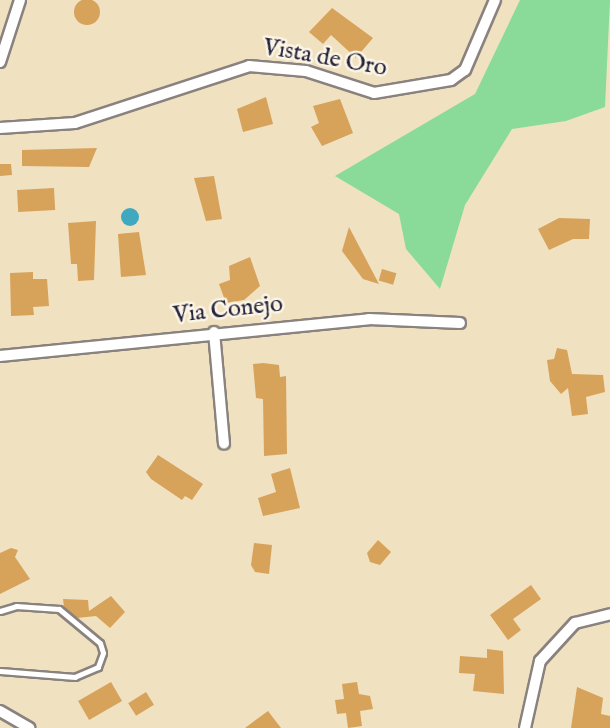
<!DOCTYPE html>
<html>
<head>
<meta charset="utf-8">
<style>
  body { margin:0 }
  #map { position:relative; width:610px; height:728px; overflow:hidden; background:#f0e1c1; font-family:"IM FELL English",serif }
  div>[style] { position:absolute }
  .green>* { inset:0; background:#8ada9a }
  .water>* { inset:0; background:#40a9c0 }
  .round { border-radius:50% }
  .building>* { inset:0; background:#d7a25a; transform-origin:0 0 }
  .roads { filter:drop-shadow(2px 0 #89827e) drop-shadow(-2px 0 #89827e) drop-shadow(0 2px #89827e) drop-shadow(0 -2px #89827e) }
  .service>* { height:5px; margin:-2.5px; padding:0 2.5px; transform-origin:2.5px; border-radius:2.5px; background:#fff }
  .minor>* { height:10px; margin:-5px; padding:0 5px; transform-origin:5px; border-radius:5px; background:#fff }
  span { translate:-50% -50%; white-space:nowrap; text-align:center; line-height:1.15; -webkit-text-stroke:5px #fcf5e5; paint-order:stroke }
  .street-label { font-size:24px; color:#22223b }
</style>
</head>
<body>
<div id="map">
  <div class="green">
    <i style="clip-path:polygon(520px 0,610px 0,605px 107px,566px 121px,512px 129px,465px 205px,440px 289px,406px 249px,399px 214px,335px 176px,475px 94px)"></i>
  </div>
  <div class="water">
    <i class="round" style="left:121px;top:208px;width:18px;height:18px"></i>
  </div>
  <div class="building">
    <i class="round" style="left:74px;top:-1px;width:26px;height:26px"></i>
    <i style="clip-path:polygon(332px 8px,373px 38px,356px 58px,331px 35px,323px 44px,309px 32px)"></i>
    <i style="clip-path:polygon(266px 97px,273px 124px,243px 132px,237px 109px)"></i>
    <i style="clip-path:polygon(340px 99px,353px 133px,322px 146px,311px 127px,319px 123px,313px 106px)"></i>
    <i style="clip-path:polygon(97px 148px,89px 167px,22px 166px,22px 150px)"></i>
    <i style="clip-path:polygon(0 164px,11px 164px,12px 175px,0 176px)"></i>
    <i style="clip-path:polygon(214px 176px,222px 219px,206px 221px,194px 178px)"></i>
    <i style="left:54px;top:188px;width:22px;height:37px;rotate:87deg"></i>
    <i style="clip-path:polygon(559px 218px,590px 219px,589px 239px,573px 239px,549px 250px,538px 229px)"></i>
    <i style="clip-path:polygon(96px 221px,94px 280px,78px 281px,77px 264px,71px 264px,68px 223px)"></i>
    <i style="clip-path:polygon(349px 227px,379px 284px,363px 279px,342px 251px)"></i>
    <i style="clip-path:polygon(139px 232px,146px 275px,121px 277px,118px 234px)"></i>
    <i style="clip-path:polygon(250px 257px,260px 286px,244px 300px,226px 303px,219px 284px,230px 280px,229px 266px)"></i>
    <i style="left:382px;top:269px;width:15px;height:12px;rotate:16deg"></i>
    <i style="clip-path:polygon(33px 272px,33px 279px,47px 279px,49px 306px,33px 307px,34px 315px,11px 316px,10px 273px)"></i>
    <i style="clip-path:polygon(557px 348px,567px 350px,572px 374px,603px 375px,605px 392px,586px 397px,588px 414px,572px 416px,568px 388px,561px 394px,550px 381px,547px 360px,554px 359px)"></i>
    <i style="clip-path:polygon(263px 363px,279px 365px,280px 377px,286px 376px,287px 454px,264px 456px,263px 399px,256px 398px,253px 364px)"></i>
    <i style="clip-path:polygon(158px 455px,203px 484px,192px 500px,185px 496px,182px 500px,151px 479px,146px 472px)"></i>
    <i style="clip-path:polygon(290px 468px,300px 508px,263px 516px,258px 498px,276px 492px,271px 474px)"></i>
    <i style="clip-path:polygon(378px 540px,391px 552px,380px 565px,370px 562px,367px 553px)"></i>
    <i style="clip-path:polygon(254px 543px,272px 545px,269px 574px,255px 572px,251px 565px)"></i>
    <i style="clip-path:polygon(11px 548px,18px 550px,15px 557px,30px 579px,0 594px,0 553px)"></i>
    <i style="clip-path:polygon(531px 585px,541px 599px,513px 619px,521px 630px,508px 640px,490px 615px)"></i>
    <i style="clip-path:polygon(111px 596px,125px 612px,110px 628px,96px 616px,77px 618px,64px 607px,63px 599px,88px 600px,89px 611px)"></i>
    <i style="clip-path:polygon(487px 649px,503px 651px,504px 694px,473px 691px,475px 674px,459px 673px,460px 656px,487px 658px)"></i>
    <i style="left:111px;top:682px;width:22px;height:38px;rotate:60deg"></i>
    <i style="clip-path:polygon(357px 682px,359px 694px,370px 696px,373px 709px,360px 711px,362px 726px,348px 728px,346px 713px,337px 714px,335px 700px,344px 699px,342px 684px)"></i>
    <i style="clip-path:polygon(577px 687px,603px 698px,601px 714px,610px 716px,610px 728px,571px 728px)"></i>
    <i style="left:146px;top:692px;width:15px;height:21px;rotate:58deg"></i>
    <i style="clip-path:polygon(268px 711px,281px 728px,245px 728px)"></i>
  </div>
  <div class="roads">
    <div class="service">
      <i style="left:0;top:611px;width:17px;rotate:-17deg"></i>
      <i style="left:16px;top:606px;width:43px;rotate:4deg"></i>
      <i style="left:59px;top:609px;width:53px;rotate:39.7deg"></i>
      <i style="left:100px;top:643px;width:10px;rotate:73deg"></i>
      <i style="left:103px;top:653px;width:15px;rotate:110deg"></i>
      <i style="left:98px;top:667px;width:25px;rotate:157deg"></i>
      <i style="left:75px;top:677px;width:75px;rotate:-175.4deg"></i>
    </div>
    <div class="minor">
      <i style="left:0;top:62px;width:65px;rotate:-72.1deg"></i>
      <i style="left:0;top:128px;width:75px;rotate:-3.8deg"></i>
      <i style="left:75px;top:123px;width:183px;rotate:-18.1deg"></i>
      <i style="left:249px;top:66px;width:57px;rotate:5deg"></i>
      <i style="left:306px;top:71px;width:71px;rotate:17.9deg"></i>
      <i style="left:374px;top:93px;width:78px;rotate:-9.6deg"></i>
      <i style="left:451px;top:80px;width:17px;rotate:-36deg"></i>
      <i style="left:465px;top:70px;width:76px;rotate:-66.8deg"></i>
      <i style="left:214px;top:332px;width:112px;rotate:84.9deg"></i>
      <i style="left:0;top:356px;width:371px;rotate:-5.7deg"></i>
      <i style="left:369px;top:319px;width:91px;rotate:2.5deg"></i>
      <i style="left:0;top:711px;width:34px;rotate:30deg"></i>
      <i style="left:525px;top:728px;width:69px;rotate:-77.4deg"></i>
      <i style="left:540px;top:661px;width:52px;rotate:-47.4deg"></i>
      <i style="left:575px;top:623px;width:36px;rotate:-14deg"></i>
    </div>
  </div>
  <div class="street-label">
    <span style="left:325px;top:58px;rotate:10deg">Vista de Oro</span>
    <span style="left:228px;top:310px;rotate:-6deg">Via Conejo</span>
  </div>
</div>
</body>
</html>
